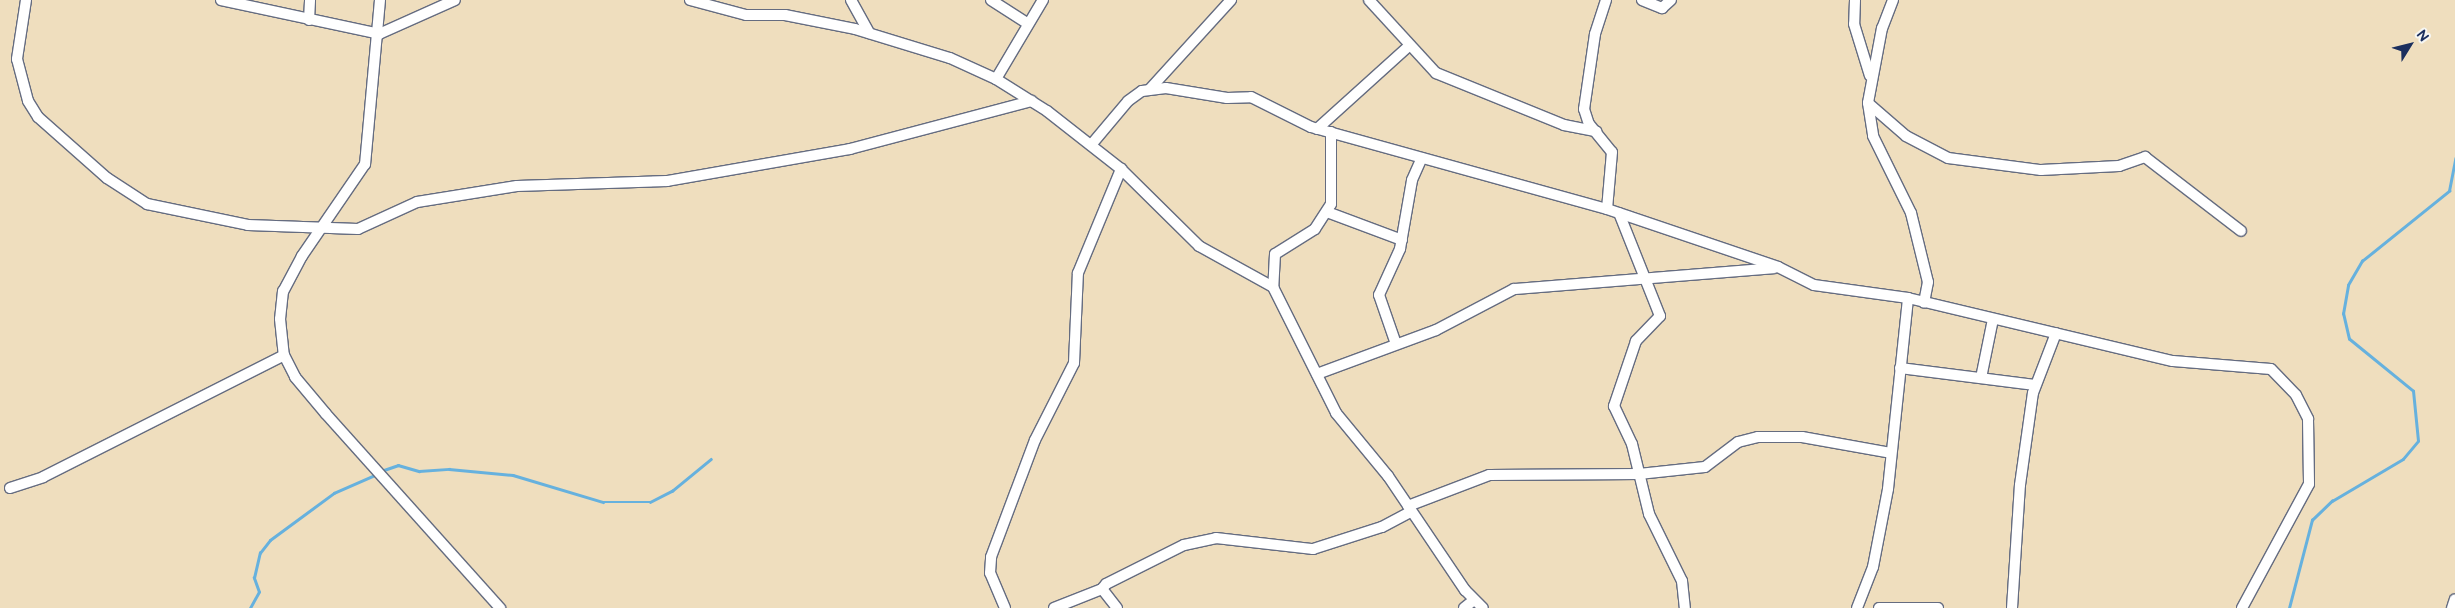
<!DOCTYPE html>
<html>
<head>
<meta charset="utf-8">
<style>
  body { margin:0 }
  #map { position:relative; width:2455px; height:608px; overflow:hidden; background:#efdebe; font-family:"Balsamiq Sans",sans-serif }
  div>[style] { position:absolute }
  .stream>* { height:2.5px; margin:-1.25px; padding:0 1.25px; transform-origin:1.25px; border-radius:1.25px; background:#66b1de }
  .roads { filter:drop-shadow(1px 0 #656c80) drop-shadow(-1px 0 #656c80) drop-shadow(0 1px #656c80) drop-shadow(0 -1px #656c80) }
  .minor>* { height:10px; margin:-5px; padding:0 5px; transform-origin:5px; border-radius:5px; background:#fff }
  span { translate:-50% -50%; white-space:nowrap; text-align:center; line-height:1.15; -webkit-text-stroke:5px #f6f6f2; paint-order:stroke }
  .north { position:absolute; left:2385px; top:20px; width:50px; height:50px; -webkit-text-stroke:4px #f6f6f2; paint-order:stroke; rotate:54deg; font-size:14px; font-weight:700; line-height:20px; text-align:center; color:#1b2f5e }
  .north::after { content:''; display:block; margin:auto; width:18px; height:22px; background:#1b2f5e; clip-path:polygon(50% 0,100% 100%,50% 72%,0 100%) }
</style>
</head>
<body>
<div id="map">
  <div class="stream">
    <i style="left:381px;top:471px;width:18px;rotate:-19deg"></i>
    <i style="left:398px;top:465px;width:22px;rotate:16deg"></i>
    <i style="left:419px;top:471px;width:30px;rotate:-4deg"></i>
    <i style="left:449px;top:469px;width:64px;rotate:5.4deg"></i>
    <i style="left:513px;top:475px;width:94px;rotate:16.7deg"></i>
    <i style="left:603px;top:502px;width:47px"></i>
    <i style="left:650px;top:502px;width:25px;rotate:-27deg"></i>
    <i style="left:672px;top:491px;width:50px;rotate:-39.4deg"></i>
    <i style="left:250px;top:608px;width:18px;rotate:-61deg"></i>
    <i style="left:259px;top:592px;width:15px;rotate:-110deg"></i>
    <i style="left:254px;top:578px;width:26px;rotate:-77deg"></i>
    <i style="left:260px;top:553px;width:16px;rotate:-52deg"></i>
    <i style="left:270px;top:540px;width:79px;rotate:-36.3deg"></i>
    <i style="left:334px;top:493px;width:47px;rotate:-23.8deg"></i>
    <i style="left:2289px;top:608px;width:91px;rotate:-75.4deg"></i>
    <i style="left:2312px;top:520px;width:28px;rotate:-44deg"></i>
    <i style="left:2332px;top:501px;width:82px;rotate:-30.6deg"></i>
    <i style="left:2403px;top:459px;width:23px;rotate:-50deg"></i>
    <i style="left:2418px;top:441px;width:50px;rotate:-95.7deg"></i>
    <i style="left:2413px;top:391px;width:82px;rotate:-140.9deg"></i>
    <i style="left:2349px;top:339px;width:26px;rotate:-103deg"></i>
    <i style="left:2343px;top:314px;width:29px;rotate:-80deg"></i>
    <i style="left:2348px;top:285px;width:28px;rotate:-60deg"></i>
    <i style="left:2362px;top:261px;width:112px;rotate:-38.8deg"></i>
    <i style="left:2449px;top:191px;width:33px;rotate:-79deg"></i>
  </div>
  <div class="roads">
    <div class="minor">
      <i style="left:26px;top:0;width:60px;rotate:98.7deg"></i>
      <i style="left:17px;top:59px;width:43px;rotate:75.3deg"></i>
      <i style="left:28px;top:101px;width:19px;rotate:58deg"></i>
      <i style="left:38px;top:117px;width:92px;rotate:41.5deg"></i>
      <i style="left:107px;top:178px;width:48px;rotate:33deg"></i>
      <i style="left:147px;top:204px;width:103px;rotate:11.7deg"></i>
      <i style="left:248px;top:225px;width:110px;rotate:2.1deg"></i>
      <i style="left:358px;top:229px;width:65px;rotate:-24.6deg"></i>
      <i style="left:417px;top:202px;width:101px;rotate:-9.1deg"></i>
      <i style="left:517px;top:186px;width:150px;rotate:-1.9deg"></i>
      <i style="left:667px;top:181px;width:186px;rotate:-9.9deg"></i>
      <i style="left:850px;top:149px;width:188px;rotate:-14.8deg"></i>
      <i style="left:221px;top:0;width:162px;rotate:12.1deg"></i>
      <i style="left:379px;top:34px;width:83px;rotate:-24.1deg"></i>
      <i style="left:380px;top:0;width:165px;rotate:95.2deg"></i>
      <i style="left:365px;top:164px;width:112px;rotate:124.4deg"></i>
      <i style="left:302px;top:256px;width:40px;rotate:118deg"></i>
      <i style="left:283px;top:291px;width:28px;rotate:96deg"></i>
      <i style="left:280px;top:319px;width:36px;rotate:84deg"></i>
      <i style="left:284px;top:355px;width:25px;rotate:63deg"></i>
      <i style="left:295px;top:377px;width:48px;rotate:50deg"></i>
      <i style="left:326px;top:414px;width:261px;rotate:48.1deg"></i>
      <i style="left:690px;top:0;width:58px;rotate:15deg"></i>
      <i style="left:746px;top:15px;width:39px"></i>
      <i style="left:785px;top:15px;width:71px;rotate:11.3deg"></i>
      <i style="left:855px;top:29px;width:99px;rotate:17deg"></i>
      <i style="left:950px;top:58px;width:51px;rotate:24.5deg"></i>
      <i style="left:996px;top:79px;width:60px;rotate:32.1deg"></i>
      <i style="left:1047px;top:111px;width:94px;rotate:38.1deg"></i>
      <i style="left:1121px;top:169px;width:110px;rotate:44.6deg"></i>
      <i style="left:1199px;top:246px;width:85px;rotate:29deg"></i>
      <i style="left:851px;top:0;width:38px;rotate:61deg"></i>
      <i style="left:991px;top:0;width:43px;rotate:32.6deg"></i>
      <i style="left:1369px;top:0;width:99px;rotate:47.5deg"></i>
      <i style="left:1436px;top:73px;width:138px;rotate:22.1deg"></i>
      <i style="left:1564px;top:125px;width:33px;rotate:11deg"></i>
      <i style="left:1606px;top:0;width:36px;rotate:108deg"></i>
      <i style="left:1595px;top:34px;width:76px;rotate:98.3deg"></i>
      <i style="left:1584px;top:109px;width:16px;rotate:72deg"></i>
      <i style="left:1589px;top:124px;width:36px;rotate:51deg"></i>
      <i style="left:1612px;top:152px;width:57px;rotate:95deg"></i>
      <i style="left:1642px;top:0;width:22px;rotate:22deg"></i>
      <i style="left:1662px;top:8px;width:12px;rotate:-42deg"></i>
      <i style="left:1855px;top:0;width:24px;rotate:92deg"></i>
      <i style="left:1854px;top:24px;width:54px;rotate:72.9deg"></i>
      <i style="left:1893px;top:0;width:30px;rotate:111deg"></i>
      <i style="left:1882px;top:28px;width:76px;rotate:100.6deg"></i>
      <i style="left:1868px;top:103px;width:33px;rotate:81deg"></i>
      <i style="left:1873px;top:136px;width:86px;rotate:63.7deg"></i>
      <i style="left:1911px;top:213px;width:71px;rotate:76.2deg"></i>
      <i style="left:1928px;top:282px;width:21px;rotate:101deg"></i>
      <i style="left:309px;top:20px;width:20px;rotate:-87deg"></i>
      <i style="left:996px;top:79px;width:92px;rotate:-59.3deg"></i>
      <i style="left:1149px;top:90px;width:122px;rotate:-47.7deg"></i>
      <i style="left:1868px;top:103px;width:50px;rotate:41deg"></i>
      <i style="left:1906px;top:136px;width:47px;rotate:27.6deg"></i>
      <i style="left:1948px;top:158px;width:94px;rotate:7.4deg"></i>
      <i style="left:2041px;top:170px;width:78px;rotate:-2.9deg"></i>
      <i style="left:2119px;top:166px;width:28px;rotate:-19deg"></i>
      <i style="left:2145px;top:157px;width:121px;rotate:37.6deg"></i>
      <i style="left:1317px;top:129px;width:124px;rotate:-42.1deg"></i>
      <i style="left:1331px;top:132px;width:72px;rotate:90deg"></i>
      <i style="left:1331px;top:204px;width:30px;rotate:123deg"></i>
      <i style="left:1315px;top:229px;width:47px;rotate:148deg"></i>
      <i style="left:1275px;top:254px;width:33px;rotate:93deg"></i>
      <i style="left:1273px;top:287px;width:141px;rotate:63.4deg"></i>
      <i style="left:1336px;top:413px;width:82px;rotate:50.5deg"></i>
      <i style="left:1388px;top:476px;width:138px;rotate:56deg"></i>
      <i style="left:1465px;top:590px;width:25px;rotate:45deg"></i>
      <i style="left:1091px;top:145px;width:57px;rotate:-49.9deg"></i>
      <i style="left:1128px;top:101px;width:17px;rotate:-36deg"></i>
      <i style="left:1142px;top:91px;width:24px;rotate:-7deg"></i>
      <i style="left:1166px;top:88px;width:62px;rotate:9.3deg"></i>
      <i style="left:1227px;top:98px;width:24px;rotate:-2deg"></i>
      <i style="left:1251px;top:97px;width:67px;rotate:26.6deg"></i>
      <i style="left:1311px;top:127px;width:307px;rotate:15.5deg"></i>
      <i style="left:1607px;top:209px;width:181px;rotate:18.7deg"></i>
      <i style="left:1778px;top:267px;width:40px;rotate:26.6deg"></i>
      <i style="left:1814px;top:285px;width:95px;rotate:7.9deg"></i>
      <i style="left:1908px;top:298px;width:272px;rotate:13.4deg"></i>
      <i style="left:2173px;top:361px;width:98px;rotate:4.7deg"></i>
      <i style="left:2271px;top:369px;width:36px;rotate:46deg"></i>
      <i style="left:2296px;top:395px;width:27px;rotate:63deg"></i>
      <i style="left:2308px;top:419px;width:65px;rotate:89.1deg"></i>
      <i style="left:2309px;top:484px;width:141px;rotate:118.4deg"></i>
      <i style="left:1327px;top:212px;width:80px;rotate:20.5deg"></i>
      <i style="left:1619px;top:213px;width:111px;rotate:68.3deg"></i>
      <i style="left:1660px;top:316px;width:35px;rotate:134deg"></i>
      <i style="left:1636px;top:341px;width:69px;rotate:108.7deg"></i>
      <i style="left:1614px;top:406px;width:42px;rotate:64.7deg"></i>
      <i style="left:1632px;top:444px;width:72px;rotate:76.3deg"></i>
      <i style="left:1649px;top:514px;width:75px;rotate:63.8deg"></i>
      <i style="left:1682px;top:581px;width:27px;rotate:84deg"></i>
      <i style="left:1396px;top:344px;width:52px;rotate:-109.1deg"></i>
      <i style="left:1379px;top:295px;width:51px;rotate:-65.5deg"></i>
      <i style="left:1400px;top:249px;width:70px;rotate:-80.1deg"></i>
      <i style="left:1412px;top:180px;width:24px;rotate:-66deg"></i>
      <i style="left:1900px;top:368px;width:136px;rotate:7.2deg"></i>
      <i style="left:1317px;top:374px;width:127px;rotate:-20.3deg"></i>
      <i style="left:1436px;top:330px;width:88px;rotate:-27.7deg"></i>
      <i style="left:1514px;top:289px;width:261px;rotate:-4.6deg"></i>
      <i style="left:1981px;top:378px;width:60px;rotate:-78.5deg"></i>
      <i style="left:10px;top:488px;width:35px;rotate:-18deg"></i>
      <i style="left:43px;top:477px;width:270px;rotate:-26.8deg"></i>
      <i style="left:1408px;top:506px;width:87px;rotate:-20.9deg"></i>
      <i style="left:1489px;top:475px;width:150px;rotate:-0.4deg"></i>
      <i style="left:1639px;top:474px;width:66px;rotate:-6.1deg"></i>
      <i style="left:1705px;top:467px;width:41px;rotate:-37.1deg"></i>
      <i style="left:1738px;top:442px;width:21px;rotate:-14deg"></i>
      <i style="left:1758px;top:437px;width:44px"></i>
      <i style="left:1802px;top:437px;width:90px;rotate:10.2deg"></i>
      <i style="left:1005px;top:608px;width:38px;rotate:-113deg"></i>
      <i style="left:990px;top:573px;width:16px;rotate:-86deg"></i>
      <i style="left:991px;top:557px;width:125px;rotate:-69.4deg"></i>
      <i style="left:1035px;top:440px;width:86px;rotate:-63.1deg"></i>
      <i style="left:1074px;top:363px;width:90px;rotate:-87.5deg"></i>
      <i style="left:1078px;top:273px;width:113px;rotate:-67.5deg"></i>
      <i style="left:1054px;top:608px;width:52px;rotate:-21.6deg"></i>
      <i style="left:1117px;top:608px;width:24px;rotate:-128deg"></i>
      <i style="left:1102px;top:589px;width:6px;rotate:-51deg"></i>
      <i style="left:1106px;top:584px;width:87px;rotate:-26.6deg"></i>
      <i style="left:1184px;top:545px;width:33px;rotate:-12deg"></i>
      <i style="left:1216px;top:538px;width:98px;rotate:6.5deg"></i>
      <i style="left:1313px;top:549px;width:72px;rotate:-17.7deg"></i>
      <i style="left:1382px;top:527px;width:32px;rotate:-28deg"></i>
      <i style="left:1464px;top:608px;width:13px;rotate:-39deg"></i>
      <i style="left:1857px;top:608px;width:44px;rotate:-68.7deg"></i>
      <i style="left:1873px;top:567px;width:79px;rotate:-79.1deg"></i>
      <i style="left:1888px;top:489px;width:192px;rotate:-84deg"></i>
      <i style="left:1879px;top:608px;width:59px"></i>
      <i style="left:2012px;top:608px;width:123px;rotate:-86.3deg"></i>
      <i style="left:2020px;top:485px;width:93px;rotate:-82deg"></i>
      <i style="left:2033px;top:393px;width:64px;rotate:-69deg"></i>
      <i style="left:2452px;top:608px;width:9px;rotate:-72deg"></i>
    </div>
  </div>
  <div class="north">N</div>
</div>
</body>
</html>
